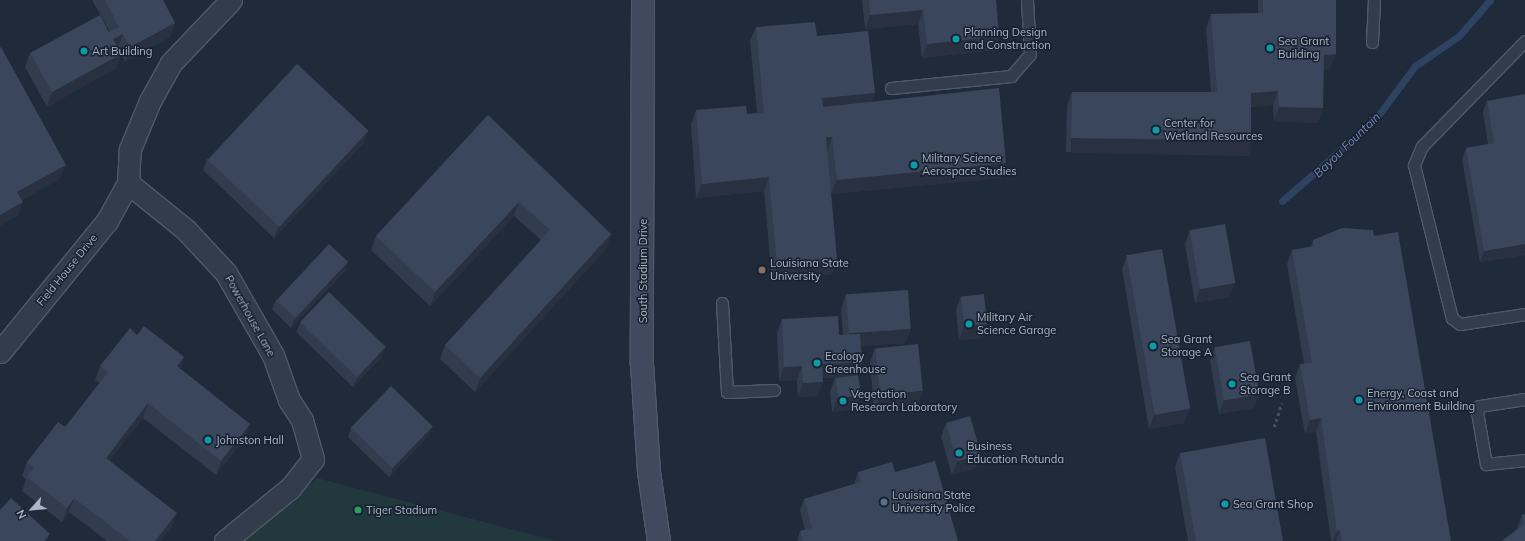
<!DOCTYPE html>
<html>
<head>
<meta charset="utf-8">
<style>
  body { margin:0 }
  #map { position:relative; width:1525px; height:541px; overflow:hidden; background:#1f2a3b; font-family:Mulish,sans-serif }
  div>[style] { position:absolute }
  .green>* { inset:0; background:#21383c }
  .stream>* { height:7px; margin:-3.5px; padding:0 3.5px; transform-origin:3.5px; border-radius:3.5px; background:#2e4262 }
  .path>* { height:2.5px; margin-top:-1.25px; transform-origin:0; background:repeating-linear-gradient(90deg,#3e5559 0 3px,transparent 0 6px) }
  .roads { filter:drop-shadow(1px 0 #505969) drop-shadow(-1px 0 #505969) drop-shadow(0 1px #505969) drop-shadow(0 -1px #505969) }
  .lane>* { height:11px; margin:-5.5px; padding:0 5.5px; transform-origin:5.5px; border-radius:5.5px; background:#323c4b }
  .street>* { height:21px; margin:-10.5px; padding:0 10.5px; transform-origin:10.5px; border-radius:10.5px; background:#323c4b }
  .secondary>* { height:22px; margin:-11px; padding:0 11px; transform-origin:11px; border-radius:11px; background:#404a5f }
  .wall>* { inset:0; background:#323c4f }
  .shaded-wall>* { inset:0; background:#293140; transform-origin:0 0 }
  .building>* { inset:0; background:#3a465c; transform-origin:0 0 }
  .dots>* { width:11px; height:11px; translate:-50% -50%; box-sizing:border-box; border:2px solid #182130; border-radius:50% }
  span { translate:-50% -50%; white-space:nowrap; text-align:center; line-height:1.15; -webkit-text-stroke:3px #182130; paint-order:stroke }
  .poi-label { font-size:11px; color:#adb6c8 }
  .left { translate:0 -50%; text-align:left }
  .street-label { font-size:11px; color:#adb6c8 }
  .water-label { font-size:12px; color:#728bb3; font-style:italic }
  .north { position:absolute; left:12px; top:489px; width:40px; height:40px; -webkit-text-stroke:3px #182130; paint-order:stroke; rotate:243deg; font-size:11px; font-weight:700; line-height:16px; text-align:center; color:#adb6c8 }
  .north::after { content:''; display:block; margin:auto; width:14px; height:18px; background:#adb6c8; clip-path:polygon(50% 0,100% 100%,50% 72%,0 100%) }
</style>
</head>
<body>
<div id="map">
  <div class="green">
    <i style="clip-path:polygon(317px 478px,557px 541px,242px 541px)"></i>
  </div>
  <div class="stream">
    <i style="left:1282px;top:201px;width:122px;rotate:-41deg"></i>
    <i style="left:1374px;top:121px;width:69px;rotate:-53.3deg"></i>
    <i style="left:1415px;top:66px;width:53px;rotate:-34.3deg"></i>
    <i style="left:1459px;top:36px;width:48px;rotate:-49.3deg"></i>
  </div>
  <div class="path">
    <i style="left:1274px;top:427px;width:25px;rotate:-72deg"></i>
  </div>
  <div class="roads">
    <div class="lane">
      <i style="left:1525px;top:41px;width:147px;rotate:134.4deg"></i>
      <i style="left:1422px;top:146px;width:21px;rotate:113deg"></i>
      <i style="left:1414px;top:165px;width:158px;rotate:76.1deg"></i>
      <i style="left:1452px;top:318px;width:10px;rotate:37deg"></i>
      <i style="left:1460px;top:324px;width:66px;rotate:-8.7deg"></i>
      <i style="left:1372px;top:42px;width:42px;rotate:-87.3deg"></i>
      <i style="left:891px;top:88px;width:121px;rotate:-5.7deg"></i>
      <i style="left:1011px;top:76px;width:29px;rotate:-49deg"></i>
      <i style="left:1030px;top:54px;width:54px;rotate:-93.2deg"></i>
      <i style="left:722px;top:303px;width:89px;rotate:86.8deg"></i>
      <i style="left:727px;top:392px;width:47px;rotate:-2.4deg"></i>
      <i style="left:1525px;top:399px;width:47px;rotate:171.3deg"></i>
      <i style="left:1479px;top:406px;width:6px;rotate:108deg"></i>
      <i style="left:1477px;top:412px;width:53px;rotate:80.2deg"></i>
      <i style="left:1486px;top:464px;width:39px;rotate:-6deg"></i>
    </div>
    <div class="street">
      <i style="left:128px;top:183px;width:75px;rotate:39deg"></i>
      <i style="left:186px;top:230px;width:59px;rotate:47.1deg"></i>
      <i style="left:226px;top:273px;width:95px;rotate:60.2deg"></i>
      <i style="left:273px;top:355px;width:48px;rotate:70.4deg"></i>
      <i style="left:289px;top:400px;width:24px;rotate:57deg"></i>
      <i style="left:302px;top:420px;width:41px;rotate:74.2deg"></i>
      <i style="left:313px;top:459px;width:37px;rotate:128deg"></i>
      <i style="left:290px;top:488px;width:84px;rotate:140.8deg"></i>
      <i style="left:0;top:352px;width:169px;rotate:-50.8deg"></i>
      <i style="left:107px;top:221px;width:43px;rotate:-61.1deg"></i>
      <i style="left:128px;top:183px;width:34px;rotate:-87deg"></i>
      <i style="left:130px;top:149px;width:52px;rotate:-67.4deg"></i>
      <i style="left:150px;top:101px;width:43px;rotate:-61.1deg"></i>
      <i style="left:171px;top:63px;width:87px;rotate:-46.4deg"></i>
    </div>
    <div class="secondary">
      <i style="left:643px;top:0;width:364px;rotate:90.2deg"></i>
      <i style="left:642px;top:364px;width:108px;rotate:86.3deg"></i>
      <i style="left:649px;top:472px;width:70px;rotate:81.8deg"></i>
    </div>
  </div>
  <div class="wall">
    <i style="clip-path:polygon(92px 0,163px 0,175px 23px,170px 37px,125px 61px,121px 54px,116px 68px,47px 107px,25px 67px,30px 53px,110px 32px)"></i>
    <i style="clip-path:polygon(862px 0,996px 0,999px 36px,994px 50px,922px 58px,918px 24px,865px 29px)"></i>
    <i style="clip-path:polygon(1258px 0,1336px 0,1331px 68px,1324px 69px,1318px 123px,1274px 121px,1273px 105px,1251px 107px,1245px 154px,1066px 152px,1067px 106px,1072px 92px,1211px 92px,1206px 29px,1211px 14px,1258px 13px)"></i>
    <i style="clip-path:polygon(756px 27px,817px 36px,872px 102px,1001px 178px,831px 194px,827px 151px,837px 260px,832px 274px,772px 280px,764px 191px,696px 198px,691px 124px,696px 110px,747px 114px,757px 113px,750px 41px)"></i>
    <i style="clip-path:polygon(1487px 101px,1525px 255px,1480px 262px,1462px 159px,1466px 148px,1488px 144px,1483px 112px)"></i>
    <i style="clip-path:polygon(488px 115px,611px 234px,606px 249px,475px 392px,440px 359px,445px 345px,541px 240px,514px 216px,430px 306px,371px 250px,376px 236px)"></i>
    <i style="clip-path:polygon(364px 143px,274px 238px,203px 170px,207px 159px)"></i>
    <i style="clip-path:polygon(1190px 230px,1230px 297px,1195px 303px,1185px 244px)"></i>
    <i style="clip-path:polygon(1374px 236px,1451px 541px,1331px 541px,1316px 432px,1305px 434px,1295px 378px,1300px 364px,1304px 364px,1287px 264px,1292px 250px,1311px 247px,1313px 240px)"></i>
    <i style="clip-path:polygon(1127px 255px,1189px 409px,1184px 423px,1149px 429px,1122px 269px)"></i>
    <i style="clip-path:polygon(348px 262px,345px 271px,291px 328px,272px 309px,276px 300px)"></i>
    <i style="clip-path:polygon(846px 294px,906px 343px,861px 346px,862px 362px,857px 375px,861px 395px,856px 409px,832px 412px,830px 392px,835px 378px,845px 377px,823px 378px,818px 396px,798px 397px,797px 380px,779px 381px,777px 333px,782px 319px,839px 335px,843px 335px,841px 309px)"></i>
    <i style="clip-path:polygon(961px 296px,987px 324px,982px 338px,959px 340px,956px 310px)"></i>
    <i style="clip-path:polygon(300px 323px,382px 357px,353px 387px,296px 332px)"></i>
    <i style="clip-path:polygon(137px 335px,184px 357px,180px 369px,250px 424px,245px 438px,216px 475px,143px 418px,109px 461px,172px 527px,161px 541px,107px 541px,69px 512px,62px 522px,22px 491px,26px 479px,22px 476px,27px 462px,65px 427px,100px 383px,95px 380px,100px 366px)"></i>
    <i style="clip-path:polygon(1215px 347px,1259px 394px,1254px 408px,1219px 414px,1210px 361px)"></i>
    <i style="clip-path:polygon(875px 348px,917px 405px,874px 409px,870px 362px)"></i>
    <i style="clip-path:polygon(946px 423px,976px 468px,952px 475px,941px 437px)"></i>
    <i style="clip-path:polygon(433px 426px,429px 435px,389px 477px,348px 437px,351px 428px)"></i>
    <i style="clip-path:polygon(1180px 453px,1283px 541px,1188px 541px,1175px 467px)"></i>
    <i style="clip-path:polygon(858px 472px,895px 472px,958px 541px,797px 541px,800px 531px,805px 530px,800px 510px,804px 499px,854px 484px)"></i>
    <i style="clip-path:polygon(1525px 514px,1525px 541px,1517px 529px,1522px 515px)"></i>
  </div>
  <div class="shaded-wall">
    <i style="clip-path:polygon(923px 10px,918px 24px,865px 29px,870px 15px)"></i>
    <i style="clip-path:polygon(175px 23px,170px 37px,125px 61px,130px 47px)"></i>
    <i style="clip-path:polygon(123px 34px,118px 48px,113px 39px)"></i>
    <i style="clip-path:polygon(999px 36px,994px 50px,922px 58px,927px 44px)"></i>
    <i style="clip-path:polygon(121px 54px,116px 68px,47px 107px,52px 92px)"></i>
    <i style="clip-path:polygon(1336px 54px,1331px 68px,1319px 70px,1324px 55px)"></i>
    <i style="clip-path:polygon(1278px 91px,1273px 105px,1246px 107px,1251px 93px)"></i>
    <i style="clip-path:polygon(875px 93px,870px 107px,817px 112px,822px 98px)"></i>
    <i style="clip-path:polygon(1279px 107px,1323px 108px,1318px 123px,1274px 121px)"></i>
    <i style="clip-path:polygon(368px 131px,364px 143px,274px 238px,278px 227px)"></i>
    <i style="clip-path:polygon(826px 137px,832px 137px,827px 151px)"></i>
    <i style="left:1071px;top:138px;width:180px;height:15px;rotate:1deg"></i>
    <i style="clip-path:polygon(1006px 163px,1001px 178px,831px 194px,837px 180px)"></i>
    <i style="clip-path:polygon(66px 165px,60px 179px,12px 206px,17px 192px)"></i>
    <i style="clip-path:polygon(769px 177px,764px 191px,696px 198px,702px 184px)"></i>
    <i style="clip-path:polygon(23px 202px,18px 216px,0 226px,0 215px)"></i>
    <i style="clip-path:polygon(519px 202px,514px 216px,430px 306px,435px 292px)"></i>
    <i style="clip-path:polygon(611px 234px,606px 249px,475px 392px,480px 378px)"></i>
    <i style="clip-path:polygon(1525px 244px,1525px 255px,1480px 262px,1484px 251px)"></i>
    <i style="clip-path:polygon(837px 260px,832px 274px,772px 280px,777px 266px)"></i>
    <i style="clip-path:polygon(348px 262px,345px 271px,291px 328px,294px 319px)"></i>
    <i style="clip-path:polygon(1235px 283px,1230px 297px,1195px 303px,1200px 289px)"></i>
    <i style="clip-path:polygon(987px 324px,982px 338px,959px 340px,964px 326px)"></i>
    <i style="clip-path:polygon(911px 329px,906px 343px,844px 347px,850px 333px)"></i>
    <i style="clip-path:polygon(386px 347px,382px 357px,353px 387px,357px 378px)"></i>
    <i style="clip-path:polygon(184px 357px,179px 371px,177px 366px)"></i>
    <i style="clip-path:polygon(862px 362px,856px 376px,817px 378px,822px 364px)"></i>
    <i style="clip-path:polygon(802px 366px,797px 380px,779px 381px,784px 367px)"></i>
    <i style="clip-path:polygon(823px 382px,818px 396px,798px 397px,803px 383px)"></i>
    <i style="clip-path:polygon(923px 391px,917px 405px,874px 409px,880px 395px)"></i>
    <i style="clip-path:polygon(1259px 394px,1254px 408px,1219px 414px,1224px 400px)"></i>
    <i style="clip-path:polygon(861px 395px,856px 409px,832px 412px,837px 398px)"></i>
    <i style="clip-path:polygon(148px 403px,143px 418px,101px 472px,106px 458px)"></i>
    <i style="clip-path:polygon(1189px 409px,1184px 423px,1149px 429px,1154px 415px)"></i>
    <i style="clip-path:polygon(1321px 418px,1316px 432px,1305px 434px,1310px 420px)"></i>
    <i style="clip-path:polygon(250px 424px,245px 438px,216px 475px,221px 461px)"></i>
    <i style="clip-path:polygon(433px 426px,429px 435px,389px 477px,393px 468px)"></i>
    <i style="clip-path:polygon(981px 454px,976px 468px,952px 475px,957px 461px)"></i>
    <i style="clip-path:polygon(74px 498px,69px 512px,62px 522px,67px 508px)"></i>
    <i style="clip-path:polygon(177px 513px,172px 527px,161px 541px,155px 541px)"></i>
    <i style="clip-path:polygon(1340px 530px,1336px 541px,1333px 541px,1337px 531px)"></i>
    <i style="clip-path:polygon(50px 534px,47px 541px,44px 541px)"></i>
  </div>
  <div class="building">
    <i style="clip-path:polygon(105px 0,163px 0,175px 23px,130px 47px,123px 34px,113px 39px,121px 54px,52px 92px,30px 53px,100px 15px,109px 32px,119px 27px)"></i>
    <i style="clip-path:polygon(869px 0,996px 0,999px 36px,927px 44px,923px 10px,870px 15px)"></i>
    <i style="clip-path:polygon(1263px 0,1336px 0,1336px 54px,1324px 55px,1323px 108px,1279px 107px,1278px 91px,1251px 93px,1251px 140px,1071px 138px,1072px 92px,1217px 92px,1211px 14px,1263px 13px)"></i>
    <i style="clip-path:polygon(815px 22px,817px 36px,868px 31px,875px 93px,822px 98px,823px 107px,999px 88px,1006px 163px,837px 180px,832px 137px,826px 137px,837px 260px,777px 266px,769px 177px,702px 184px,696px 110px,746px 106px,747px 114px,764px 113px,756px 27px)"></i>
    <i style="clip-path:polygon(1px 47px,66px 165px,17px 192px,23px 202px,0 215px,0 48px)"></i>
    <i style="left:297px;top:64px;width:98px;height:131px;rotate:43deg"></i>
    <i style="clip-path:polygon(1525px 94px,1525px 244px,1484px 251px,1466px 148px,1494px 143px,1487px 101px)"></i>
    <i style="clip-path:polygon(488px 115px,611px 234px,480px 378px,445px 345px,550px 230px,519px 202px,435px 292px,376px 236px)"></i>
    <i style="left:1225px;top:224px;width:60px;height:36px;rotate:80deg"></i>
    <i style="clip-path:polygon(1342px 228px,1373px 230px,1374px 236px,1398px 232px,1451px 541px,1342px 541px,1340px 530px,1337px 531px,1321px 418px,1310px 420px,1300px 364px,1312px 363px,1292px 250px,1314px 246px,1313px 240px)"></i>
    <i style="left:329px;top:244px;width:26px;height:77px;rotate:43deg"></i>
    <i style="left:1162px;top:249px;width:162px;height:36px;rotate:80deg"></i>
    <i style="left:908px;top:290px;width:39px;height:62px;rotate:86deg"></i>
    <i style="left:329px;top:292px;width:79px;height:42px;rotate:44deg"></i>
    <i style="left:984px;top:294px;width:30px;height:23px;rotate:84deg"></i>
    <i style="clip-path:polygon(838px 316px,839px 335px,860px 334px,862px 362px,822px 364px,823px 382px,803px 383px,802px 366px,784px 367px,782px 319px)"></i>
    <i style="clip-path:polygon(144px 326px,184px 357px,177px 366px,250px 424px,221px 461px,148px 403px,106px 458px,177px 513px,155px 541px,130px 541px,74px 498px,67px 508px,27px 477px,34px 467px,27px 462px,58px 422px,65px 427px,108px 372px,100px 366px,130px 328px,137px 335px)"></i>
    <i style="left:1250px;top:341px;width:54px;height:36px;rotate:80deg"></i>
    <i style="left:918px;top:344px;width:47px;height:43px;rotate:84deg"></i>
    <i style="left:858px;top:375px;width:20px;height:23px;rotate:81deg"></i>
    <i style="left:391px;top:386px;width:58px;height:58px;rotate:44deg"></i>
    <i style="left:970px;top:416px;width:40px;height:25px;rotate:74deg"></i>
    <i style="clip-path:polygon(1265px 438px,1283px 541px,1196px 541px,1180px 453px)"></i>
    <i style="clip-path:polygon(935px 461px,958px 541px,803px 541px,800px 531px,812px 528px,804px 499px,861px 482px,858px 472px,892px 462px,895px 472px)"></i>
    <i style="clip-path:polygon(11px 498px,50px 534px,44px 541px,0 541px,0 510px)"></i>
    <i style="clip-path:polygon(1525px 514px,1525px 541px,1502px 541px,1503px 540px,1524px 524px,1522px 515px)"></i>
  </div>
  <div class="dots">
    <i style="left:956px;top:39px;background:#0f9aa8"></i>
    <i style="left:1270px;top:48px;background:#0f9aa8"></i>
    <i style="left:84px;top:51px;background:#0f9aa8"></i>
    <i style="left:1156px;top:130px;background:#0f9aa8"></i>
    <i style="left:914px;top:165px;background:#0f9aa8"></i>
    <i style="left:762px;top:270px;background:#8d6e63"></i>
    <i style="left:969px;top:324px;background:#0f9aa8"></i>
    <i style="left:1153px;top:346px;background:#0f9aa8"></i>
    <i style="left:817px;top:363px;background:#0f9aa8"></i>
    <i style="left:1232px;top:384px;background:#0f9aa8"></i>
    <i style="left:1359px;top:400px;background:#0f9aa8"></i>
    <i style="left:843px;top:401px;background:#0f9aa8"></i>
    <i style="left:208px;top:440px;background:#0f9aa8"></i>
    <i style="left:959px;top:453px;background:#0f9aa8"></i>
    <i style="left:884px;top:502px;background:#5c6f8a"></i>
    <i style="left:1225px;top:504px;background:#0f9aa8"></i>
    <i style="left:358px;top:510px;background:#2e9e5b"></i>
  </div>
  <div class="poi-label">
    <span class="left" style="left:964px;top:39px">Planning Design<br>and Construction</span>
    <span class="left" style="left:1278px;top:48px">Sea Grant<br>Building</span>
    <span class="left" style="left:92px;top:51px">Art Building</span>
    <span class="left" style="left:1164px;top:130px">Center for<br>Wetland Resources</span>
    <span class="left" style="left:922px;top:165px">Military Science<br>Aerospace Studies</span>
    <span class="left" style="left:770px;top:270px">Louisiana State<br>University</span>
    <span class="left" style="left:977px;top:324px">Military Air<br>Science Garage</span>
    <span class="left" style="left:1161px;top:346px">Sea Grant<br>Storage A</span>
    <span class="left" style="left:825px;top:363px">Ecology<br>Greenhouse</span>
    <span class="left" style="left:1240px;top:384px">Sea Grant<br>Storage B</span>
    <span class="left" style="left:1367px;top:400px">Energy, Coast and<br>Environment Building</span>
    <span class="left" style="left:851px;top:401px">Vegetation<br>Research Laboratory</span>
    <span class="left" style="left:216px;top:440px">Johnston Hall</span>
    <span class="left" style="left:967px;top:453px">Business<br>Education Rotunda</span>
    <span class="left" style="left:892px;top:502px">Louisiana State<br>University Police</span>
    <span class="left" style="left:1233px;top:504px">Sea Grant Shop</span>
    <span class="left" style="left:366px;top:510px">Tiger Stadium</span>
  </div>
  <div class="street-label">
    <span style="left:67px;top:270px;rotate:-51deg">Field House Drive</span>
    <span style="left:643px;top:271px;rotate:-90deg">South Stadium Drive</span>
    <span style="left:250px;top:316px;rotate:61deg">Powerhouse Lane</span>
  </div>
  <div class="water-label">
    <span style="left:1347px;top:145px;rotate:-44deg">Bayou Fountain</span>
  </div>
  <div class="north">N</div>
</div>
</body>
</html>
